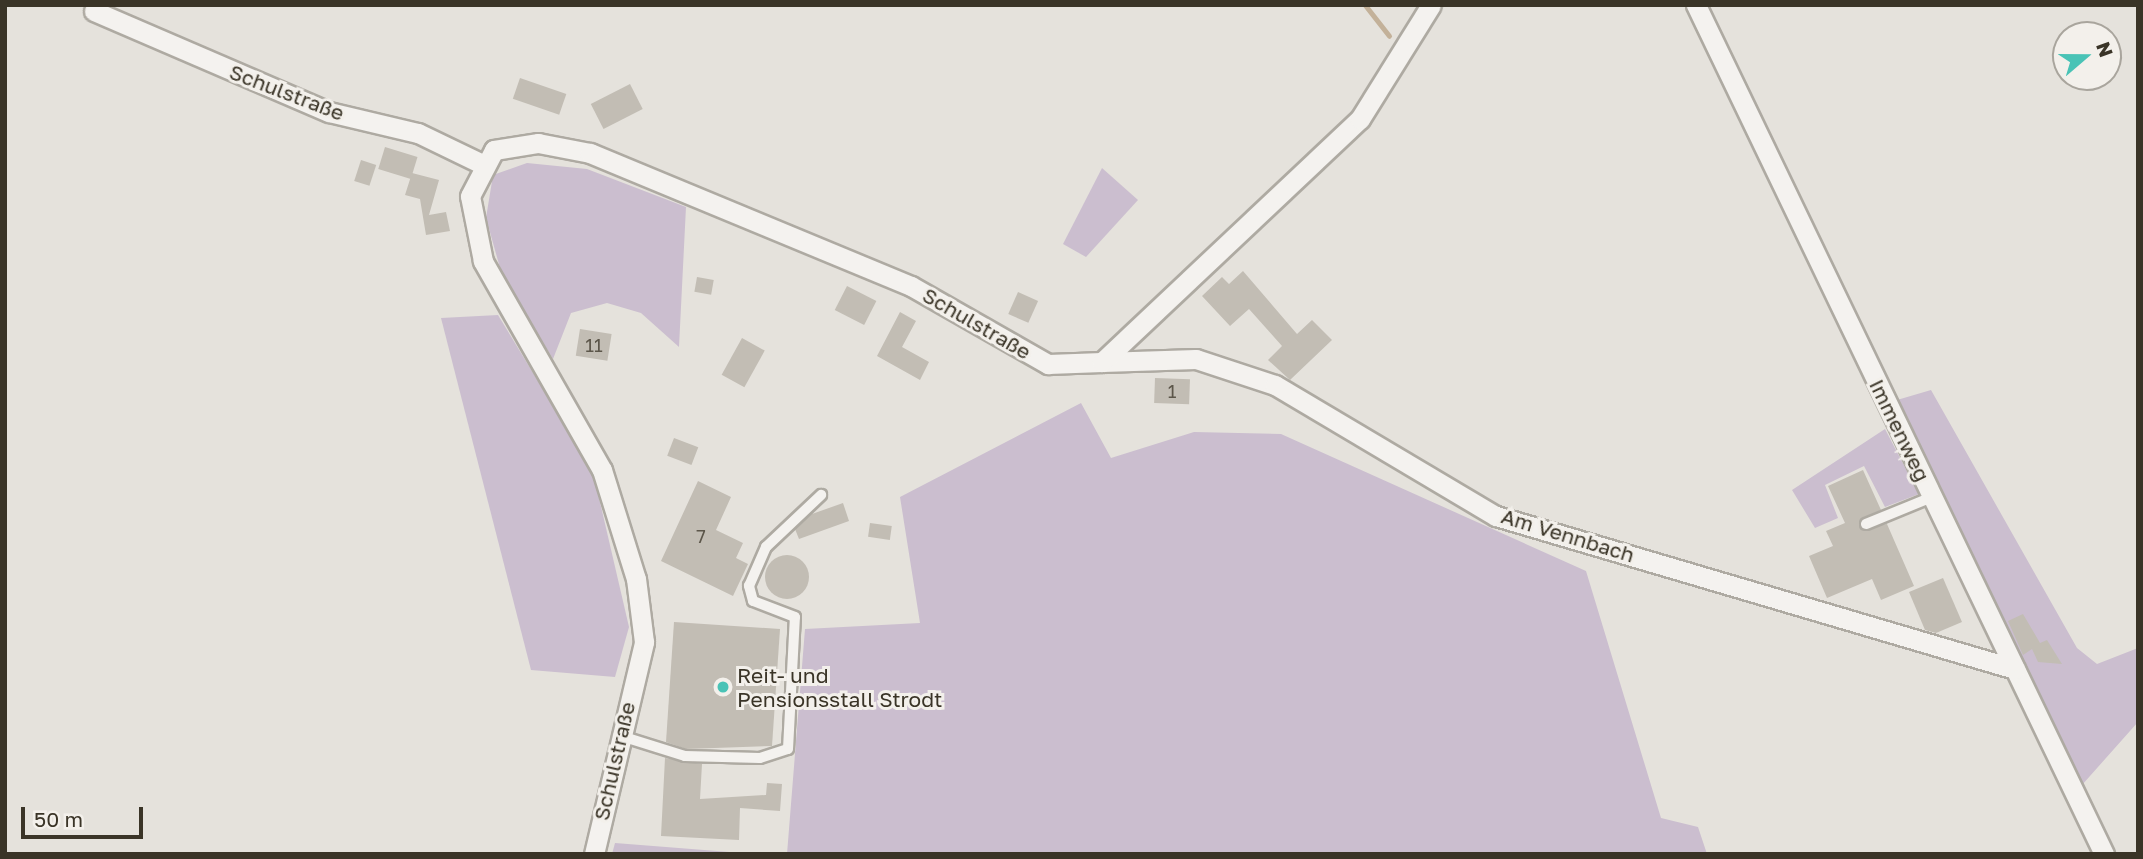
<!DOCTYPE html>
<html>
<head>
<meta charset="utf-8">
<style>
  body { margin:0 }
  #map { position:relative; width:2143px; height:859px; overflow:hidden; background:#e5e2dc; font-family:"Golos Text",sans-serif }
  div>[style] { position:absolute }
  .green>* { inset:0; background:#cbbecf }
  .stream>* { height:5px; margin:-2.5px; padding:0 2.5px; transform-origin:2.5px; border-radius:2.5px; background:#c3b199 }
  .building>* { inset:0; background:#c2bdb4; transform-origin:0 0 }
  .round { border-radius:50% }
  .roads { filter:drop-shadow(2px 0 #aeaaa2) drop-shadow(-2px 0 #aeaaa2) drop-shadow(0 2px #aeaaa2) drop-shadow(0 -2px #aeaaa2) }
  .lane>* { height:10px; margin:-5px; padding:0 5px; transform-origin:5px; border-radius:5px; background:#f4f2ef }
  .street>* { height:19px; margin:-9.5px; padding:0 9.5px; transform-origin:9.5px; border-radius:9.5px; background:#f4f2ef }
  .dots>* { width:19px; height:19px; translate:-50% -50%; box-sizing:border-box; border:4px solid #f3f0eb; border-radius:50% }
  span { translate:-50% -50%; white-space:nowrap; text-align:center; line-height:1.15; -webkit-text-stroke:6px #f3f0eb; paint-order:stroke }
  .number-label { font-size:18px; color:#5c564a }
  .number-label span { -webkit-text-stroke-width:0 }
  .street-label { font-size:21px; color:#3a3427 }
  .poi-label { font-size:21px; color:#3a3427 }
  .left { translate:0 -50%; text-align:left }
  .frame { position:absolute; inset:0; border:7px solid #3a3427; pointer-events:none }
  .north { position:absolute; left:2052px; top:21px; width:70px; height:70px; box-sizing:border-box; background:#f3f0eb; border:2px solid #a9a59d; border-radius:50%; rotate:70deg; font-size:19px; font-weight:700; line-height:28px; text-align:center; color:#3a3427 }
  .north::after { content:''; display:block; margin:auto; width:24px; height:32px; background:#49c3b6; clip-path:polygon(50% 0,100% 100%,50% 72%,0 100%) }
  .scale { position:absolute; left:21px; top:807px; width:122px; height:32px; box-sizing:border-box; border:4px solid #3a3427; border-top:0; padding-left:9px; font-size:21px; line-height:24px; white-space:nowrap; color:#3a3427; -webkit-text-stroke:5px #f3f0eb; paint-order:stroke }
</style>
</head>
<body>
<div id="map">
  <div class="green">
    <i style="clip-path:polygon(527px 163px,587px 169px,686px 207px,679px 347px,641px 313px,607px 303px,571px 313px,553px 359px,502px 275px,486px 218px,493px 175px)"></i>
    <i style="clip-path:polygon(1102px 168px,1138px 200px,1086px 257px,1063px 244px)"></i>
    <i style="clip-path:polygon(498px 315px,593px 472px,629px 627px,615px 677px,531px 670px,441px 318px)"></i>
    <i style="clip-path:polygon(1931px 390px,2077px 648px,2097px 664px,2138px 648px,2138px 722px,2082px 785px,1897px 400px)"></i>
    <i style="clip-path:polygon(1081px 403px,1111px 458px,1194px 432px,1281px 434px,1586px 571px,1661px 818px,1698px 827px,1707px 854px,787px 854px,805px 629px,920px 623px,900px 497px)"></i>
    <i style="clip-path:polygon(1885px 429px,1919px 494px,1885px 507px,1864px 466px,1825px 485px,1838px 518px,1815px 528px,1792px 490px)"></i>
    <i style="clip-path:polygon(615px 843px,755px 854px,612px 854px)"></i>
  </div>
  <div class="stream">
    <i style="left:1365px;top:5px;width:39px;rotate:52deg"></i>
  </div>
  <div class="building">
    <i style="left:520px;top:78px;width:49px;height:22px;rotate:19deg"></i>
    <i style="left:630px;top:84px;width:28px;height:44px;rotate:63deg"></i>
    <i style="left:385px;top:147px;width:34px;height:23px;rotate:17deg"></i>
    <i style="left:361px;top:160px;width:16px;height:22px;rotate:18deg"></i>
    <i style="clip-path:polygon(412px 173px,439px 180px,429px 215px,446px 212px,450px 231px,426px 235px,420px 199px,405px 195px)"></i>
    <i style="clip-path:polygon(1243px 271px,1297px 334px,1312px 320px,1332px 340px,1290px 380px,1268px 360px,1282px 346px,1249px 309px,1230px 326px,1202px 296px,1222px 277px,1229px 284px)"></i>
    <i style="left:697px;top:277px;width:17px;height:15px;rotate:10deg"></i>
    <i style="left:847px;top:286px;width:33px;height:27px;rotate:27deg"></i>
    <i style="left:1018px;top:292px;width:22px;height:24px;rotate:24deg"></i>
    <i style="clip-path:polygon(900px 312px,916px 321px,902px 347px,929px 362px,920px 380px,877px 356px)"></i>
    <i style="left:580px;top:329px;width:32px;height:27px;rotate:9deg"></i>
    <i style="left:742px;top:338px;width:26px;height:42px;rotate:29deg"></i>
    <i style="left:1155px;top:378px;width:35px;height:25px;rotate:2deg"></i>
    <i style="left:674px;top:438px;width:26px;height:19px;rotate:21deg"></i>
    <i style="clip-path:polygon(1863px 470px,1881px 510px,1861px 519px,1859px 527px,1887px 524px,1914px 586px,1881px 600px,1872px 579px,1827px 598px,1809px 556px,1833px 546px,1826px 531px,1845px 523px,1828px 486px)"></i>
    <i style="clip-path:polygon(698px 481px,731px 497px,716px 530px,743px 543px,736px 558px,748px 564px,733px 596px,661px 561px)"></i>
    <i style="clip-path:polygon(843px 503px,849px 521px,799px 539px,795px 529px,812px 514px)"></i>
    <i style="left:870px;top:523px;width:22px;height:14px;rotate:8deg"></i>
    <i class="round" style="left:765px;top:555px;width:44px;height:44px"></i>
    <i style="clip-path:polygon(1943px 578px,1962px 622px,1936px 633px,1925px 630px,1909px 592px)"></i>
    <i style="clip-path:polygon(2023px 614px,2040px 643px,2047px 640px,2062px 664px,2038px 662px,2032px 649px,2023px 655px,2008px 621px)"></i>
    <i style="clip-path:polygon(674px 622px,780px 629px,772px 746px,686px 749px,666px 742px)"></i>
    <i style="clip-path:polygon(665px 758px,702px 764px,700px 799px,766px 795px,767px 783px,782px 784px,780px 811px,740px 808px,739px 840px,661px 836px)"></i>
  </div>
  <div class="roads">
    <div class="lane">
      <i style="left:1866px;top:524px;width:71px;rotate:-22.2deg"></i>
      <i style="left:621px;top:736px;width:67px;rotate:17.4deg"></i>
      <i style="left:685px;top:756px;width:75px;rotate:1.5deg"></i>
      <i style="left:760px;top:758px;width:29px;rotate:-18deg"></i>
      <i style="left:788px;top:749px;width:132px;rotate:-87deg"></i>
      <i style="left:795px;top:617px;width:45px;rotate:-159.1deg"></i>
      <i style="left:753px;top:601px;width:16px;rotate:-105deg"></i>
      <i style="left:749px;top:586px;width:43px;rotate:-66.4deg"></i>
      <i style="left:766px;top:547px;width:76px;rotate:-43.4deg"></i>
    </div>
    <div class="street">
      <i style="left:1696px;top:5px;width:942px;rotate:64.33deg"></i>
      <i style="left:94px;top:11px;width:256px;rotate:23.3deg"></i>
      <i style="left:329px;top:112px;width:91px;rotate:13.3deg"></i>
      <i style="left:418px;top:133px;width:71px;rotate:25.8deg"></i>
      <i style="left:1102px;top:362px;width:94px;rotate:-1.8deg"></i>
      <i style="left:1196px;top:359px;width:83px;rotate:18.2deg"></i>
      <i style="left:1275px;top:385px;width:257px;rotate:30.7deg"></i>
      <i style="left:1496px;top:516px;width:541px;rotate:16.43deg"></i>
      <i style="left:594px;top:854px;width:218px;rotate:-76.7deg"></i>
      <i style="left:644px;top:642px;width:64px;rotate:-97.2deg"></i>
      <i style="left:636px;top:579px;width:114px;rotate:-107.3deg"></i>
      <i style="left:602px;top:470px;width:241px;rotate:-119.7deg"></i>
      <i style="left:483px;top:261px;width:66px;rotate:-101.3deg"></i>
      <i style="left:470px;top:196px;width:52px;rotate:-62.4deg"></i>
      <i style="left:494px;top:150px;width:45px;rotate:-9deg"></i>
      <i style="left:538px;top:143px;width:53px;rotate:10.9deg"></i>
      <i style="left:590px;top:153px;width:347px;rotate:22.5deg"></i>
      <i style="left:911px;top:286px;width:158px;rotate:29.7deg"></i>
      <i style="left:1048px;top:364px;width:54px;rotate:-2.1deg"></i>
      <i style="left:1102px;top:362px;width:354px;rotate:-43.3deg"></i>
      <i style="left:1360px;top:119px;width:134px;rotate:-58.1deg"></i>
    </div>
  </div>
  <div class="dots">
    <i style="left:723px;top:687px;background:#49c3b6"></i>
  </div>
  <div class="number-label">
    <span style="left:594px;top:345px">11</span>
    <span style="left:1172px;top:391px">1</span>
    <span style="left:701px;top:536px">7</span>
  </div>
  <div class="street-label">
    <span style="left:287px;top:92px;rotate:21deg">Schulstraße</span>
    <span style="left:977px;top:323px;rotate:30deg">Schulstraße</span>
    <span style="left:1900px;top:430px;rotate:64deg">Immenweg</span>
    <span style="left:1568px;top:535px;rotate:17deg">Am Vennbach</span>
    <span style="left:614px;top:761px;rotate:-77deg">Schulstraße</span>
  </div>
  <div class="poi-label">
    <span class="left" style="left:737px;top:687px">Reit- und<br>Pensionsstall Strodt</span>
  </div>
  <div class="frame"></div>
  <div class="north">N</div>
  <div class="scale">50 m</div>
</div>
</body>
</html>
